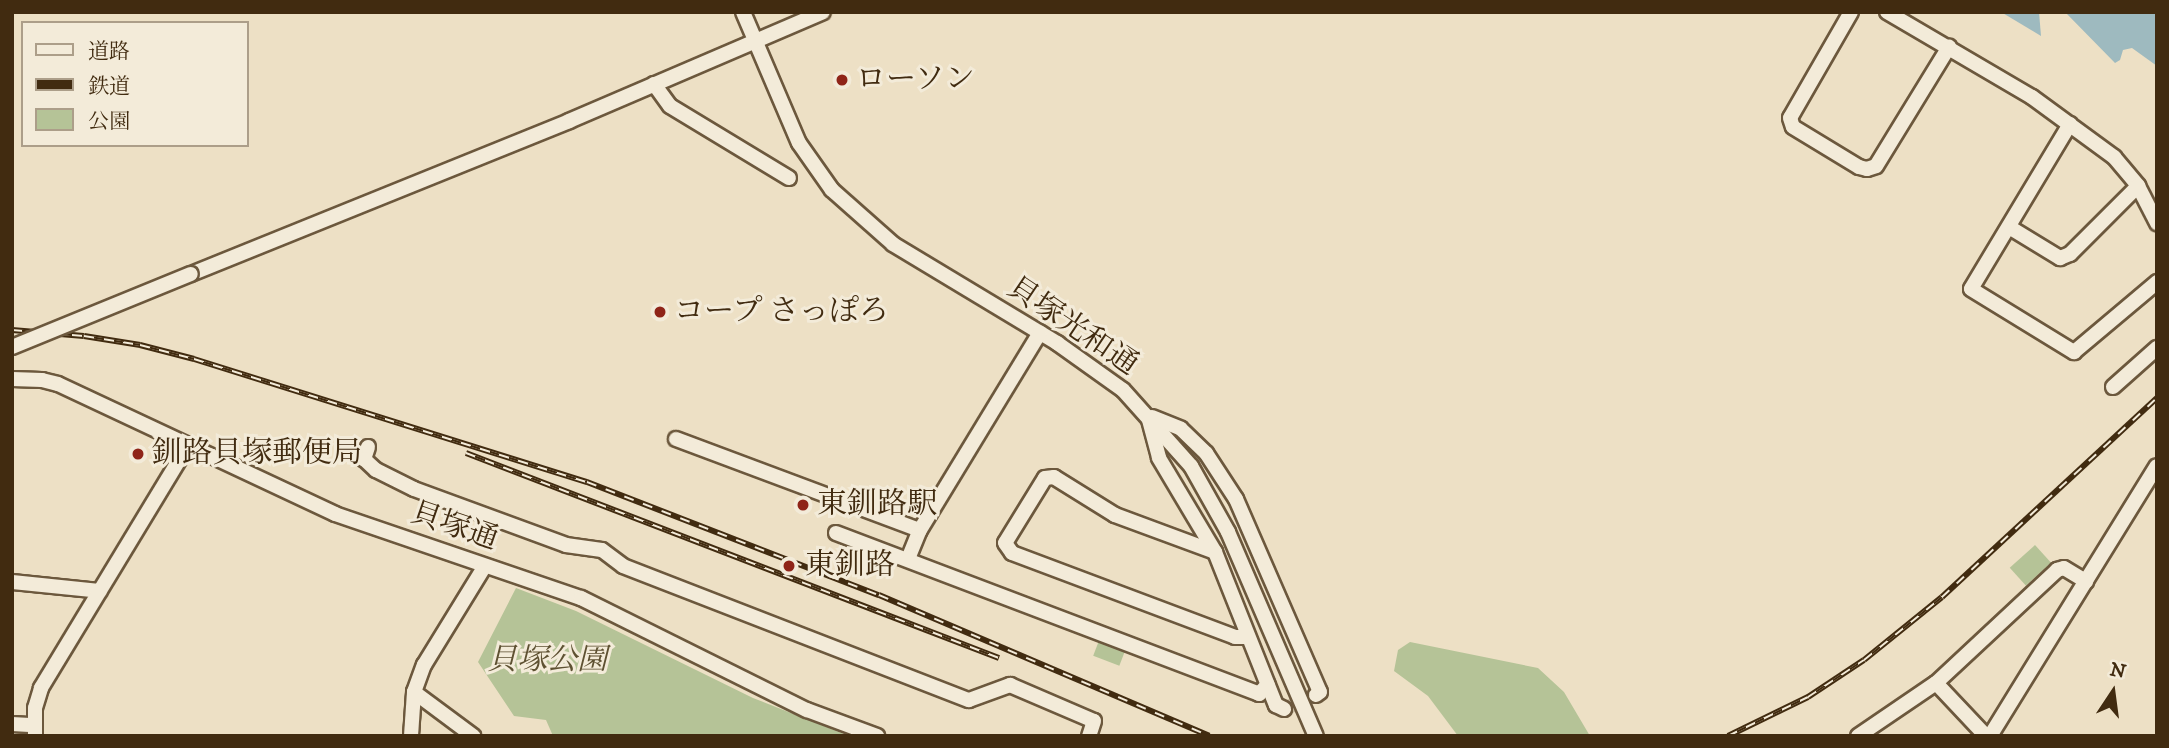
<!DOCTYPE html>
<html>
<head>
<meta charset="utf-8">
<style>
  body { margin:0 }
  #map { position:relative; width:2169px; height:748px; overflow:hidden; background:#ede0c5; font-family:"IM FELL DW Pica","Noto Serif JP",serif }
  div>[style] { position:absolute }
  .green>* { inset:0; background:#b5c397; transform-origin:0 0 }
  .water>* { inset:0; background:#9ebabf }
  .minor-tunnel>* { height:14px; margin-top:-7px; transform-origin:0; background:repeating-linear-gradient(90deg,#cbbca1 0 14px,transparent 0 21px) }
  .roads { filter:drop-shadow(2px 0 #6c583d) drop-shadow(-2px 0 #6c583d) drop-shadow(0 2px #6c583d) drop-shadow(0 -2px #6c583d) }
  .minor>* { height:14px; margin:-7px; padding:0 7px; transform-origin:7px; border-radius:7px; background:#f3ebd9 }
  .rail>* { height:6px; margin-top:-3px; transform-origin:0; background:repeating-linear-gradient(90deg,#f3ebd9 0 10px,#412b10 0 20px); box-sizing:border-box; border-block:2px solid #412b10 }
  .bridges { filter:drop-shadow(2px 0 #6c583d) drop-shadow(-2px 0 #6c583d) drop-shadow(0 2px #6c583d) drop-shadow(0 -2px #6c583d) }
  .minor-bridge>* { height:14px; margin:-7px; padding:0 7px; transform-origin:7px; border-radius:7px; background:#f3ebd9 }
  .dots>* { width:19px; height:19px; translate:-50% -50%; box-sizing:border-box; border:4px solid #f3ebd9; border-radius:50% }
  span { translate:-50% -50%; white-space:nowrap; text-align:center; line-height:1.15; -webkit-text-stroke:6px #f3ebd9; paint-order:stroke }
  .poi-label { font-size:30px; color:#412b10 }
  .left { translate:0 -50%; text-align:left }
  .street-label { font-size:30px; color:#412b10 }
  .park-label { font-size:30px; color:#5e5132; font-style:italic }
  .frame { position:absolute; inset:0; border:14px solid #412b10; pointer-events:none }
  .legend { position:absolute; left:21px; top:21px; width:228px; height:126px; box-sizing:border-box; background:#f3ebd9; border:2px solid #ac9e89; margin:0; padding:9px 12px; list-style:none; font-size:21px; color:#412b10 }
  .legend li { display:flex; align-items:center; gap:14px; height:35px }
  .legend b { width:35px; border:2px solid #ac9e89 }
  .north { position:absolute; left:2078px; top:657px; width:70px; height:70px; -webkit-text-stroke:5px #f3ebd9; paint-order:stroke; rotate:13deg; font-size:19px; font-weight:700; line-height:28px; text-align:center; color:#412b10 }
  .north::after { content:''; display:block; margin:auto; width:24px; height:32px; background:#412b10; clip-path:polygon(50% 0,100% 100%,50% 72%,0 100%) }
</style>
</head>
<body>
<div id="map">
  <div class="green">
    <i style="left:2035px;top:545px;width:24px;height:34px;rotate:48deg"></i>
    <i style="clip-path:polygon(516px 588px,576px 611px,753px 698px,849px 736px,553px 736px,546px 720px,514px 716px,478px 662px)"></i>
    <i style="left:1100px;top:638px;width:28px;height:19px;rotate:21deg"></i>
    <i style="clip-path:polygon(1410px 642px,1538px 668px,1564px 692px,1590px 736px,1458px 736px,1428px 696px,1394px 671px,1398px 650px)"></i>
  </div>
  <div class="water">
    <i style="clip-path:polygon(2001px 12px,2039px 12px,2041px 36px)"></i>
    <i style="clip-path:polygon(2061px 12px,2157px 12px,2157px 66px,2132px 48px,2123px 50px,2120px 60px,2115px 63px,2066px 13px)"></i>
  </div>
  <div class="minor-tunnel">
    <i style="left:1284px;top:709px;width:35px;rotate:-24deg"></i>
  </div>
  <div class="roads">
    <div class="minor">
      <i style="left:743px;top:12px;width:142px;rotate:66.9deg"></i>
      <i style="left:799px;top:143px;width:57px;rotate:54.9deg"></i>
      <i style="left:832px;top:190px;width:81px;rotate:41.5deg"></i>
      <i style="left:893px;top:244px;width:192px;rotate:31.1deg"></i>
      <i style="left:1057px;top:343px;width:81px;rotate:35.5deg"></i>
      <i style="left:1123px;top:390px;width:102px;rotate:48.2deg"></i>
      <i style="left:1191px;top:466px;width:76px;rotate:60.7deg"></i>
      <i style="left:1228px;top:532px;width:222px;rotate:66.7deg"></i>
      <i style="left:1851px;top:12px;width:122px;rotate:119.9deg"></i>
      <i style="left:1790px;top:118px;width:9px;rotate:72deg"></i>
      <i style="left:1793px;top:127px;width:77px;rotate:31.2deg"></i>
      <i style="left:1859px;top:167px;width:8px;rotate:14deg"></i>
      <i style="left:1867px;top:169px;width:9px;rotate:-18deg"></i>
      <i style="left:1876px;top:166px;width:140px;rotate:-58.5deg"></i>
      <i style="left:1887px;top:12px;width:168px;rotate:30.4deg"></i>
      <i style="left:2032px;top:97px;width:102px;rotate:36.2deg"></i>
      <i style="left:2114px;top:157px;width:38px;rotate:50deg"></i>
      <i style="left:2138px;top:186px;width:42px;rotate:62.8deg"></i>
      <i style="left:654px;top:84px;width:27px;rotate:54deg"></i>
      <i style="left:670px;top:106px;width:139px;rotate:31.2deg"></i>
      <i style="left:2070px;top:124px;width:192px;rotate:121deg"></i>
      <i style="left:1971px;top:289px;width:121px;rotate:31.5deg"></i>
      <i style="left:2074px;top:352px;width:109px;rotate:-40.1deg"></i>
      <i style="left:2009px;top:227px;width:60px;rotate:31.3deg"></i>
      <i style="left:2060px;top:258px;width:11px;rotate:-22deg"></i>
      <i style="left:2070px;top:254px;width:96px;rotate:-45deg"></i>
      <i style="left:191px;top:274px;width:408px;rotate:-22deg"></i>
      <i style="left:569px;top:121px;width:276px;rotate:-23.2deg"></i>
      <i style="left:12px;top:379px;width:30px;rotate:2deg"></i>
      <i style="left:42px;top:380px;width:16px;rotate:14deg"></i>
      <i style="left:58px;top:384px;width:306px;rotate:25.1deg"></i>
      <i style="left:335px;top:514px;width:260px;rotate:18.9deg"></i>
      <i style="left:581px;top:598px;width:252px;rotate:26.4deg"></i>
      <i style="left:807px;top:710px;width:75px;rotate:20.4deg"></i>
      <i style="left:2113px;top:387px;width:59px;rotate:-41.6deg"></i>
      <i style="left:1152px;top:417px;width:31px;rotate:22deg"></i>
      <i style="left:1181px;top:429px;width:35px;rotate:44deg"></i>
      <i style="left:1206px;top:453px;width:55px;rotate:56.9deg"></i>
      <i style="left:1236px;top:499px;width:210px;rotate:66.5deg"></i>
      <i style="left:1320px;top:692px;width:5px;rotate:143deg"></i>
      <i style="left:1149px;top:420px;width:39px;rotate:75deg"></i>
      <i style="left:1159px;top:458px;width:109px;rotate:59.2deg"></i>
      <i style="left:1215px;top:552px;width:165px;rotate:68.3deg"></i>
      <i style="left:1276px;top:705px;width:9px;rotate:27deg"></i>
      <i style="left:676px;top:439px;width:260px;rotate:20.5deg"></i>
      <i style="left:368px;top:447px;width:13px;rotate:108deg"></i>
      <i style="left:364px;top:459px;width:16px;rotate:43deg"></i>
      <i style="left:376px;top:470px;width:42px;rotate:26.6deg"></i>
      <i style="left:414px;top:489px;width:162px;rotate:20.2deg"></i>
      <i style="left:566px;top:545px;width:36px;rotate:8deg"></i>
      <i style="left:602px;top:550px;width:26px;rotate:37deg"></i>
      <i style="left:623px;top:566px;width:371px;rotate:21.2deg"></i>
      <i style="left:969px;top:700px;width:44px;rotate:-20.1deg"></i>
      <i style="left:1010px;top:685px;width:91px;rotate:23.2deg"></i>
      <i style="left:1094px;top:721px;width:16px;rotate:108deg"></i>
      <i style="left:836px;top:533px;width:453px;rotate:20.8deg"></i>
      <i style="left:1259px;top:694px;width:13px;rotate:-48deg"></i>
      <i style="left:1215px;top:552px;width:107px;rotate:-159.7deg"></i>
      <i style="left:1115px;top:515px;width:72px;rotate:-148.1deg"></i>
      <i style="left:1054px;top:477px;width:9px;rotate:174deg"></i>
      <i style="left:1045px;top:478px;width:76px;rotate:121.6deg"></i>
      <i style="left:1005px;top:543px;width:12px;rotate:55deg"></i>
      <i style="left:1012px;top:553px;width:238px;rotate:20.6deg"></i>
      <i style="left:1235px;top:637px;width:13px"></i>
      <i style="left:908px;top:559px;width:31px;rotate:-68deg"></i>
      <i style="left:920px;top:530px;width:231px;rotate:-58.7deg"></i>
      <i style="left:12px;top:582px;width:88px;rotate:5.8deg"></i>
      <i style="left:1936px;top:683px;width:73px;rotate:46.7deg"></i>
      <i style="left:414px;top:692px;width:74px;rotate:36.7deg"></i>
      <i style="left:12px;top:724px;width:22px;rotate:3deg"></i>
      <i style="left:35px;top:736px;width:28px;rotate:-90deg"></i>
      <i style="left:35px;top:708px;width:21px;rotate:-73deg"></i>
      <i style="left:41px;top:688px;width:284px;rotate:-58.8deg"></i>
      <i style="left:411px;top:736px;width:44px;rotate:-86.1deg"></i>
      <i style="left:414px;top:692px;width:29px;rotate:-70deg"></i>
      <i style="left:424px;top:665px;width:116px;rotate:-58.4deg"></i>
      <i style="left:1858px;top:736px;width:94px;rotate:-34.2deg"></i>
      <i style="left:1936px;top:683px;width:166px;rotate:-43deg"></i>
      <i style="left:2057px;top:570px;width:7px;rotate:-16deg"></i>
      <i style="left:2064px;top:568px;width:26px;rotate:31deg"></i>
      <i style="left:1990px;top:736px;width:317px;rotate:-58.3deg"></i>
    </div>
  </div>
  <div class="rail">
    <i style="left:12px;top:330px;width:72px;rotate:4.8deg"></i>
    <i style="left:84px;top:336px;width:57px;rotate:9.1deg"></i>
    <i style="left:140px;top:345px;width:56px;rotate:14.5deg"></i>
    <i style="left:194px;top:359px;width:412px;rotate:17.4deg"></i>
    <i style="left:587px;top:482px;width:313px;rotate:21.2deg"></i>
    <i style="left:879px;top:595px;width:359px;rotate:23.1deg"></i>
    <i style="left:466px;top:453px;width:571px;rotate:21.04deg"></i>
    <i style="left:1728px;top:736px;width:89px;rotate:-26deg"></i>
    <i style="left:1808px;top:697px;width:67px;rotate:-33.5deg"></i>
    <i style="left:1864px;top:660px;width:100px;rotate:-38.9deg"></i>
    <i style="left:1942px;top:597px;width:293px;rotate:-42.8deg"></i>
  </div>
  <div class="bridges">
    <div class="minor-bridge">
      <i style="left:12px;top:347px;width:193px;rotate:-22.2deg"></i>
    </div>
  </div>
  <div class="dots">
    <i style="left:842px;top:80px;background:#8f2418"></i>
    <i style="left:660px;top:312px;background:#8f2418"></i>
    <i style="left:138px;top:454px;background:#8f2418"></i>
    <i style="left:803px;top:505px;background:#8f2418"></i>
    <i style="left:789px;top:566px;background:#8f2418"></i>
  </div>
  <div class="poi-label">
    <span class="left" style="left:856px;top:80px">ローソン</span>
    <span class="left" style="left:674px;top:312px">コープ さっぽろ</span>
    <span class="left" style="left:152px;top:454px">釧路貝塚郵便局</span>
    <span class="left" style="left:817px;top:505px">東釧路駅</span>
    <span class="left" style="left:805px;top:566px">東釧路</span>
  </div>
  <div class="street-label">
    <span style="left:1072px;top:327px;rotate:34deg">貝塚光和通</span>
    <span style="left:454px;top:527px;rotate:19deg">貝塚通</span>
  </div>
  <div class="park-label">
    <span style="left:547px;top:661px">貝塚公園</span>
  </div>
  <div class="frame"></div>
  <ul class="legend">
  <li><b style="height:9px;background:#f3ebd9"></b>道路</li>
  <li><b style="height:9px;background:#412b10"></b>鉄道</li>
  <li><b style="height:19px;background:#b5c397"></b>公園</li>
  </ul>
  <div class="north">N</div>
</div>
</body>
</html>
